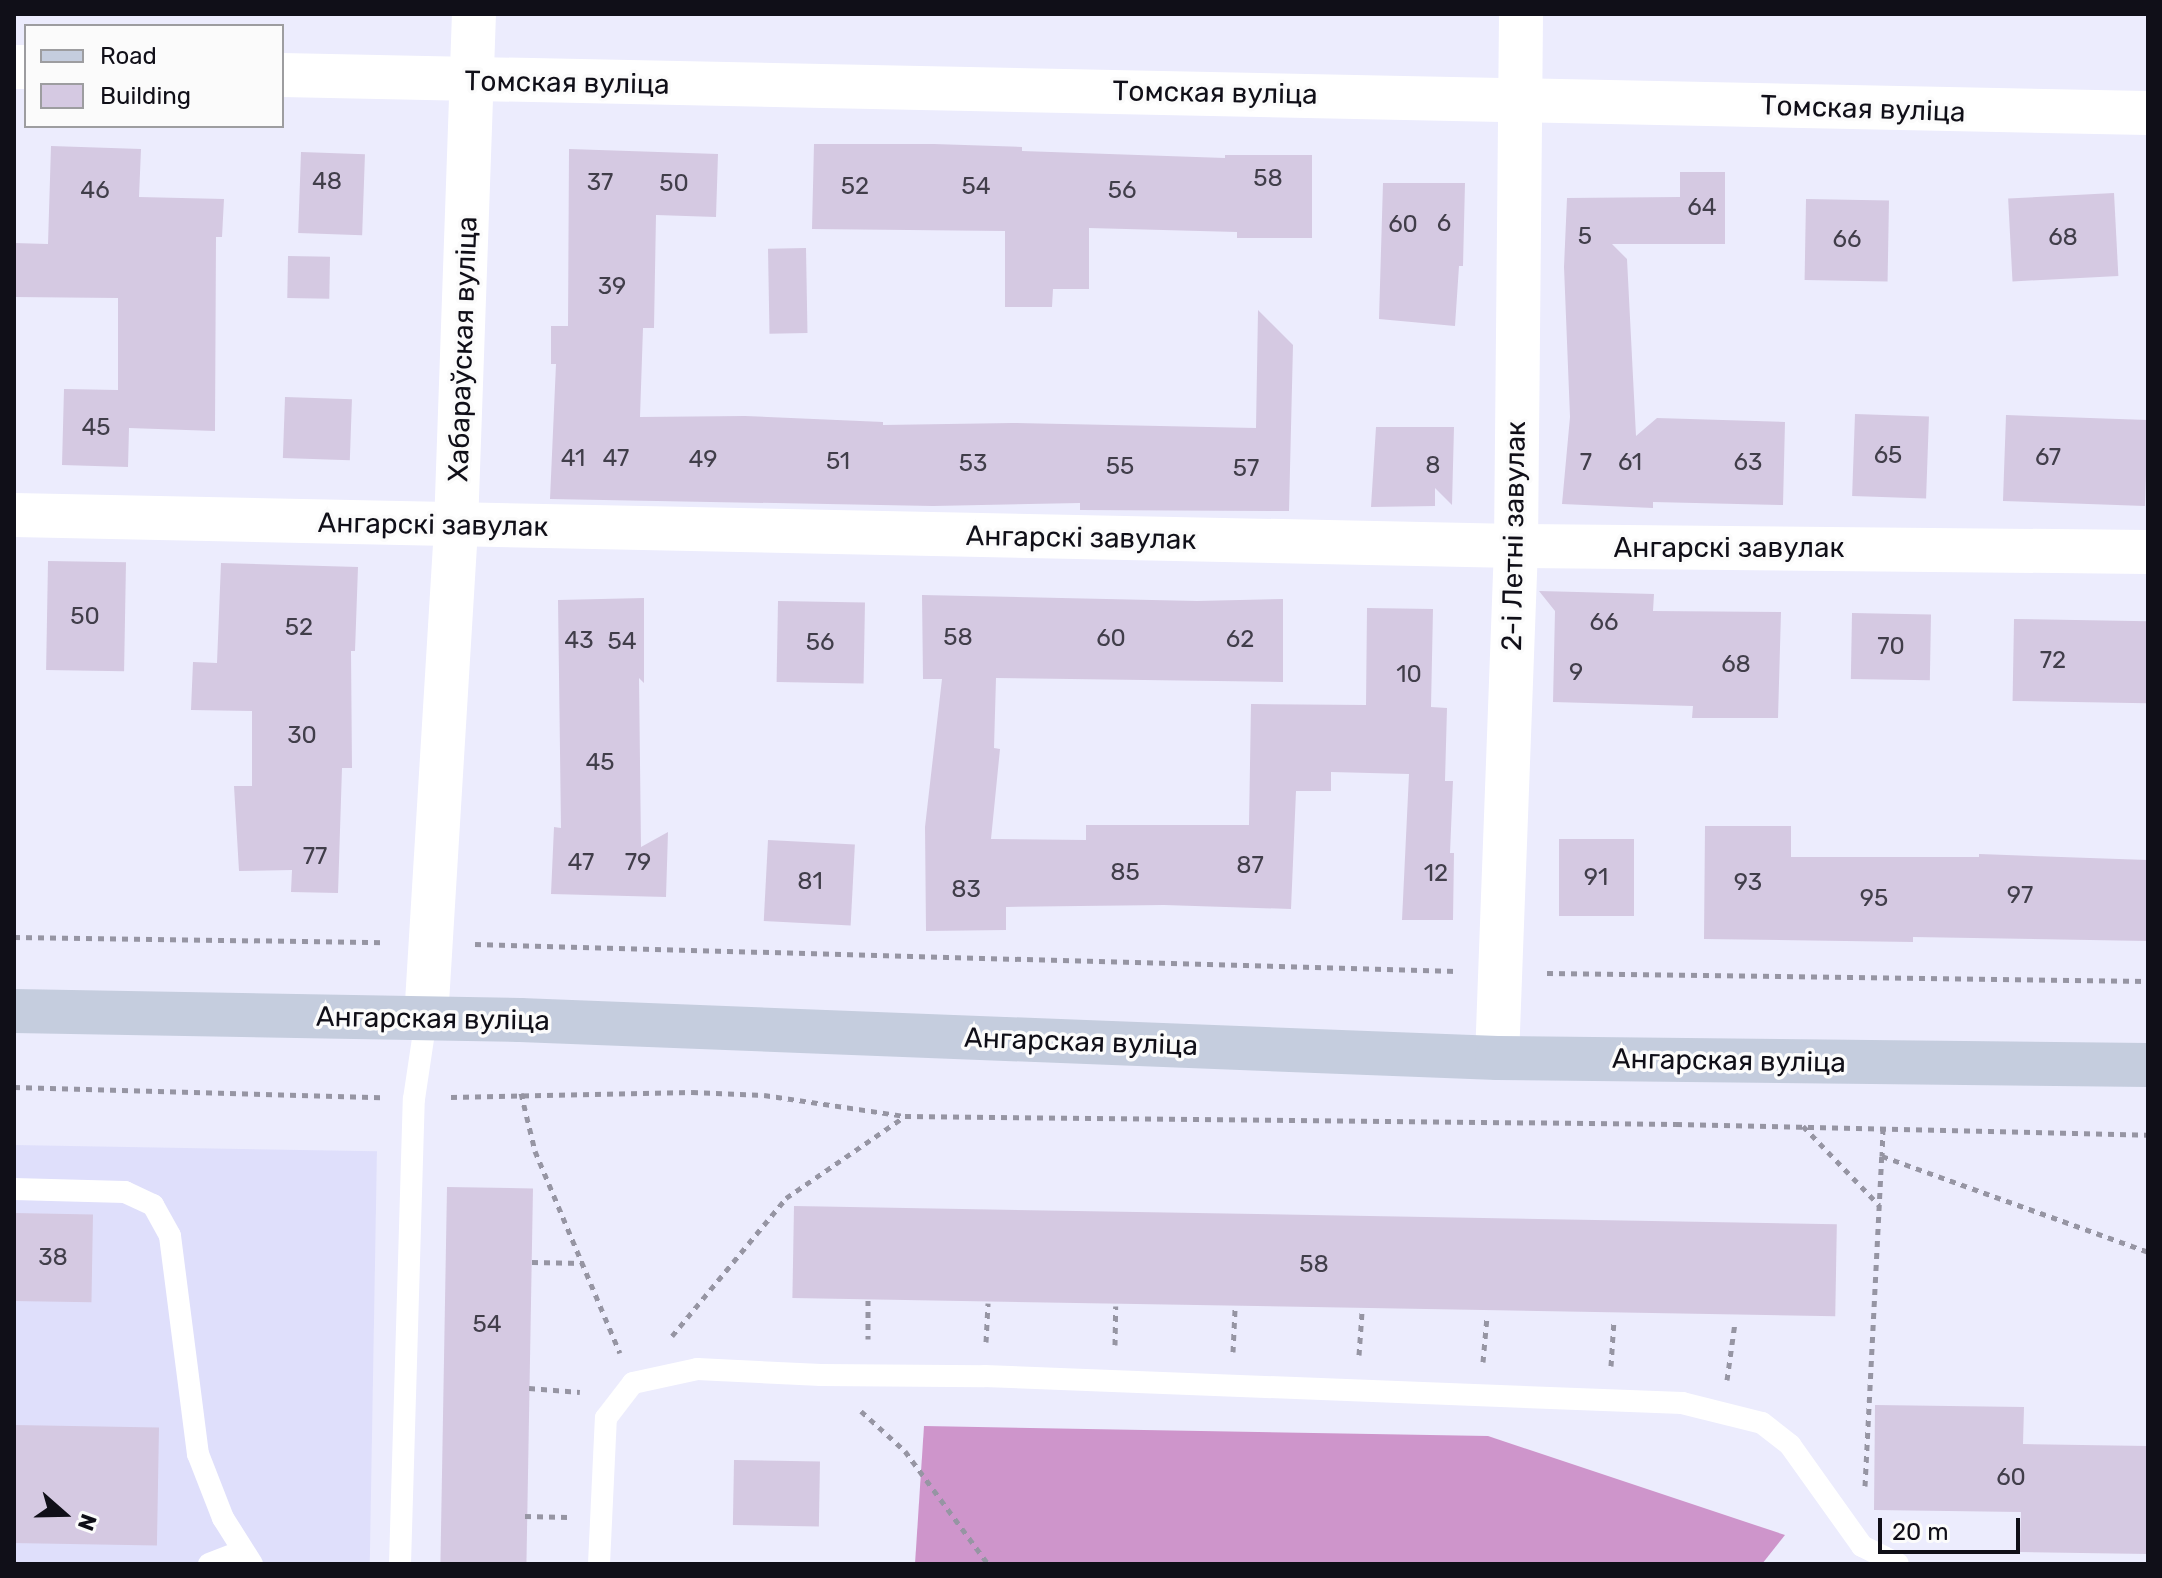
<!DOCTYPE html>
<html>
<head>
<meta charset="utf-8">
<style>
  body { margin:0 }
  #map { position:relative; width:2162px; height:1578px; overflow:hidden; background:#ececfd; font-family:Rubik,sans-serif }
  div>[style] { position:absolute }
  .built>* { inset:0; background:#dfdffb; transform-origin:0 0 }
  .forest>* { inset:0; background:#ce95cb }
  .building>* { inset:0; background:#d5c9e2; transform-origin:0 0 }
  .path>* { height:5px; margin-top:-2.5px; transform-origin:0; background:repeating-linear-gradient(90deg,#9695a3 0 6px,transparent 0 12px) }
  .service>* { height:22px; margin:-11px; padding:0 11px; transform-origin:11px; border-radius:11px; background:#fff }
  .minor>* { height:44px; margin:-22px; padding:0 22px; transform-origin:22px; border-radius:22px; background:#fff }
  .secondary>* { height:44px; margin:-22px; padding:0 22px; transform-origin:22px; border-radius:22px; background:#c5cdde }
  span { translate:-50% -50%; white-space:nowrap; text-align:center; line-height:1.15; -webkit-text-stroke:7px #fbfbfb; paint-order:stroke }
  .number-label { font-size:24px; color:#413e4a }
  .number-label span { -webkit-text-stroke-width:0 }
  .street-label { font-size:28px; color:#100f18 }
  .frame { position:absolute; inset:0; border:16px solid #100f18; pointer-events:none }
  .legend { position:absolute; left:24px; top:24px; width:260px; height:104px; box-sizing:border-box; background:#fbfbfb; border:2px solid #9d9da0; margin:0; padding:10px 14px; list-style:none; font-size:24px; color:#100f18 }
  .legend li { display:flex; align-items:center; gap:16px; height:40px }
  .legend b { width:40px; border:2px solid #9d9da0 }
  .north { position:absolute; left:24px; top:1474px; width:80px; height:80px; -webkit-text-stroke:6px #fbfbfb; paint-order:stroke; rotate:110deg; font-size:22px; font-weight:700; line-height:32px; text-align:center; color:#100f18 }
  .north::after { content:''; display:block; margin:auto; width:28px; height:36px; background:#100f18; clip-path:polygon(50% 0,100% 100%,50% 72%,0 100%) }
  .scale { position:absolute; left:1878px; top:1518px; width:142px; height:36px; box-sizing:border-box; border:4px solid #100f18; border-top:0; padding-left:10px; font-size:24px; line-height:28px; white-space:nowrap; color:#100f18; -webkit-text-stroke:6px #fbfbfb; paint-order:stroke }
</style>
</head>
<body>
<div id="map">
  <div class="built">
    <i style="left:14px;top:1145px;width:363px;height:419px;rotate:1deg"></i>
  </div>
  <div class="forest">
    <i style="clip-path:polygon(924px 1426px,1488px 1436px,1785px 1535px,1762px 1564px,915px 1564px)"></i>
  </div>
  <div class="building">
    <i style="clip-path:polygon(814px 144px,934px 144px,1022px 147px,1022px 151px,1225px 158px,1225px 155px,1312px 155px,1312px 238px,1237px 238px,1237px 232px,1089px 228px,1089px 289px,1053px 289px,1052px 307px,1005px 307px,1005px 231px,812px 229px)"></i>
    <i style="clip-path:polygon(51px 146px,141px 149px,139px 197px,224px 199px,222px 237px,216px 237px,215px 431px,129px 428px,128px 467px,62px 465px,64px 389px,118px 390px,118px 298px,14px 297px,14px 243px,48px 244px)"></i>
    <i style="clip-path:polygon(569px 149px,718px 154px,716px 217px,656px 215px,654px 328px,643px 328px,640px 417px,745px 416px,883px 422px,883px 425px,1012px 423px,1256px 428px,1258px 310px,1293px 345px,1289px 511px,1080px 510px,1080px 503px,933px 506px,550px 499px,556px 364px,551px 364px,551px 326px,568px 326px)"></i>
    <i style="left:301px;top:152px;width:64px;height:81px;rotate:2deg"></i>
    <i style="clip-path:polygon(1680px 172px,1725px 172px,1725px 244px,1612px 244px,1627px 259px,1636px 436px,1657px 418px,1785px 422px,1783px 505px,1653px 502px,1653px 508px,1562px 504px,1570px 417px,1564px 267px,1567px 198px,1680px 197px)"></i>
    <i style="clip-path:polygon(1383px 183px,1465px 183px,1463px 266px,1459px 266px,1455px 326px,1379px 319px)"></i>
    <i style="left:2114px;top:193px;width:83px;height:106px;rotate:87deg"></i>
    <i style="left:1806px;top:199px;width:83px;height:81px;rotate:1deg"></i>
    <i style="left:806px;top:248px;width:85px;height:38px;rotate:89deg"></i>
    <i style="left:288px;top:256px;width:42px;height:42px;rotate:1deg"></i>
    <i style="left:285px;top:397px;width:67px;height:61px;rotate:2deg"></i>
    <i style="left:1855px;top:414px;width:74px;height:82px;rotate:2deg"></i>
    <i style="left:2006px;top:415px;width:142px;height:86px;rotate:2deg"></i>
    <i style="clip-path:polygon(1376px 427px,1454px 427px,1452px 505px,1435px 488px,1435px 506px,1371px 507px)"></i>
    <i style="left:48px;top:561px;width:78px;height:109px;rotate:1deg"></i>
    <i style="clip-path:polygon(221px 563px,358px 567px,355px 651px,351px 651px,352px 768px,342px 768px,338px 893px,291px 892px,292px 870px,239px 871px,234px 786px,252px 786px,252px 711px,191px 710px,193px 662px,217px 663px)"></i>
    <i style="clip-path:polygon(1539px 591px,1654px 594px,1653px 611px,1781px 612px,1778px 718px,1692px 718px,1693px 706px,1553px 702px,1555px 611px)"></i>
    <i style="clip-path:polygon(922px 595px,1197px 601px,1283px 599px,1283px 682px,996px 678px,994px 748px,1000px 749px,991px 839px,1086px 840px,1086px 825px,1249px 825px,1251px 704px,1366px 705px,1367px 608px,1433px 609px,1431px 707px,1447px 708px,1445px 781px,1453px 781px,1450px 853px,1454px 853px,1453px 920px,1402px 920px,1409px 774px,1331px 772px,1331px 791px,1296px 791px,1291px 909px,1164px 905px,1006px 907px,1006px 930px,926px 931px,925px 827px,942px 679px,923px 679px)"></i>
    <i style="clip-path:polygon(644px 598px,644px 683px,639px 678px,641px 847px,668px 832px,666px 897px,551px 894px,554px 827px,561px 828px,558px 600px)"></i>
    <i style="left:778px;top:601px;width:87px;height:81px;rotate:1deg"></i>
    <i style="left:1852px;top:613px;width:79px;height:66px;rotate:1deg"></i>
    <i style="left:2014px;top:619px;width:134px;height:82px;rotate:1deg"></i>
    <i style="clip-path:polygon(1705px 826px,1791px 826px,1791px 857px,1979px 857px,1979px 854px,2148px 860px,2148px 941px,1913px 937px,1913px 942px,1704px 939px)"></i>
    <i style="left:1634px;top:839px;width:77px;height:75px;rotate:90deg"></i>
    <i style="left:768px;top:840px;width:87px;height:81px;rotate:3deg"></i>
    <i style="left:447px;top:1187px;width:86px;height:377px;rotate:1deg"></i>
    <i style="left:794px;top:1206px;width:1043px;height:92px;rotate:1deg"></i>
    <i style="left:14px;top:1213px;width:79px;height:88px;rotate:1deg"></i>
    <i style="clip-path:polygon(1875px 1405px,2024px 1407px,2023px 1444px,2148px 1446px,2148px 1554px,2020px 1552px,2021px 1512px,1874px 1510px)"></i>
    <i style="left:14px;top:1425px;width:145px;height:118px;rotate:1deg"></i>
    <i style="left:734px;top:1460px;width:86px;height:65px;rotate:1deg"></i>
  </div>
  <div class="path">
    <i style="left:14px;top:937px;width:371px;rotate:0.8deg"></i>
    <i style="left:475px;top:944px;width:982px;rotate:1.57deg"></i>
    <i style="left:1547px;top:973px;width:601px;rotate:0.76deg"></i>
    <i style="left:14px;top:1087px;width:367px;rotate:1.6deg"></i>
    <i style="left:521px;top:1093px;width:60px;rotate:76.4deg"></i>
    <i style="left:535px;top:1151px;width:219px;rotate:67.2deg"></i>
    <i style="left:451px;top:1097px;width:241px;rotate:-1.2deg"></i>
    <i style="left:692px;top:1092px;width:72px;rotate:2.4deg"></i>
    <i style="left:764px;top:1095px;width:143px;rotate:8.5deg"></i>
    <i style="left:905px;top:1116px;width:771px;rotate:0.59deg"></i>
    <i style="left:1676px;top:1124px;width:472px;rotate:1.3deg"></i>
    <i style="left:1803px;top:1126px;width:110px;rotate:46.1deg"></i>
    <i style="left:1883px;top:1128px;width:28px;rotate:92deg"></i>
    <i style="left:1882px;top:1156px;width:283px;rotate:19.8deg"></i>
    <i style="left:532px;top:1262px;width:51px;rotate:1.1deg"></i>
    <i style="left:868px;top:1300px;width:39px;rotate:90deg"></i>
    <i style="left:672px;top:1336px;width:179px;rotate:-50.4deg"></i>
    <i style="left:786px;top:1198px;width:143px;rotate:-34.5deg"></i>
    <i style="left:986px;top:1342px;width:39px;rotate:-87deg"></i>
    <i style="left:1115px;top:1345px;width:39px;rotate:-89deg"></i>
    <i style="left:1233px;top:1352px;width:43px;rotate:-87.3deg"></i>
    <i style="left:1359px;top:1355px;width:43px;rotate:-86deg"></i>
    <i style="left:1483px;top:1362px;width:46px;rotate:-85deg"></i>
    <i style="left:1611px;top:1366px;width:47px;rotate:-86.3deg"></i>
    <i style="left:1727px;top:1380px;width:59px;rotate:-82.1deg"></i>
    <i style="left:529px;top:1388px;width:51px;rotate:4.5deg"></i>
    <i style="left:861px;top:1411px;width:59px;rotate:42.3deg"></i>
    <i style="left:905px;top:1451px;width:140px;rotate:53.7deg"></i>
    <i style="left:1865px;top:1486px;width:330px;rotate:-87.1deg"></i>
    <i style="left:525px;top:1516px;width:43px;rotate:1.3deg"></i>
  </div>
  <div class="service">
    <i style="left:14px;top:1189px;width:111px;rotate:1.5deg"></i>
    <i style="left:125px;top:1192px;width:31px;rotate:25deg"></i>
    <i style="left:153px;top:1205px;width:35px;rotate:61deg"></i>
    <i style="left:170px;top:1236px;width:220px;rotate:82.7deg"></i>
    <i style="left:198px;top:1454px;width:69px;rotate:68.7deg"></i>
    <i style="left:223px;top:1518px;width:54px;rotate:57.8deg"></i>
    <i style="left:209px;top:1564px;width:36px;rotate:-21deg"></i>
    <i style="left:400px;top:1564px;width:465px;rotate:-88.3deg"></i>
    <i style="left:414px;top:1099px;width:81px;rotate:-81.5deg"></i>
    <i style="left:599px;top:1564px;width:146px;rotate:-87.3deg"></i>
    <i style="left:606px;top:1418px;width:44px;rotate:-52.4deg"></i>
    <i style="left:633px;top:1383px;width:66px;rotate:-12.3deg"></i>
    <i style="left:697px;top:1369px;width:124px;rotate:2.8deg"></i>
    <i style="left:821px;top:1375px;width:163px;rotate:0.4deg"></i>
    <i style="left:984px;top:1376px;width:699px;rotate:2.22deg"></i>
    <i style="left:1682px;top:1403px;width:82px;rotate:14deg"></i>
    <i style="left:1762px;top:1423px;width:36px;rotate:38deg"></i>
    <i style="left:1790px;top:1445px;width:124px;rotate:54.5deg"></i>
    <i style="left:1862px;top:1546px;width:40px;rotate:26.6deg"></i>
  </div>
  <div class="minor">
    <i style="left:14px;top:67px;width:12px"></i>
    <i style="left:282px;top:75px;width:1866px;rotate:1.17deg"></i>
    <i style="left:14px;top:515px;width:1502px;rotate:1.18deg"></i>
    <i style="left:1516px;top:546px;width:632px;rotate:0.54deg"></i>
    <i style="left:426px;top:1019px;width:494px;rotate:-86.5deg"></i>
    <i style="left:456px;top:526px;width:512px;rotate:-87.99deg"></i>
    <i style="left:1497px;top:1058px;width:512px;rotate:-87.87deg"></i>
    <i style="left:1516px;top:546px;width:532px;rotate:-89.46deg"></i>
  </div>
  <div class="secondary">
    <i style="left:14px;top:1011px;width:506px;rotate:1.02deg"></i>
    <i style="left:520px;top:1020px;width:978px;rotate:2.23deg"></i>
    <i style="left:1497px;top:1058px;width:651px;rotate:0.62deg"></i>
  </div>
  <div class="number-label">
    <span style="left:1268px;top:179px">58</span>
    <span style="left:327px;top:182px">48</span>
    <span style="left:600px;top:183px">37</span>
    <span style="left:674px;top:184px">50</span>
    <span style="left:855px;top:187px">52</span>
    <span style="left:976px;top:187px">54</span>
    <span style="left:95px;top:191px">46</span>
    <span style="left:1122px;top:191px">56</span>
    <span style="left:1702px;top:208px">64</span>
    <span style="left:1444px;top:224px">6</span>
    <span style="left:1403px;top:225px">60</span>
    <span style="left:1585px;top:237px">5</span>
    <span style="left:2063px;top:238px">68</span>
    <span style="left:1847px;top:240px">66</span>
    <span style="left:612px;top:287px">39</span>
    <span style="left:96px;top:428px">45</span>
    <span style="left:1888px;top:456px">65</span>
    <span style="left:2048px;top:458px">67</span>
    <span style="left:573px;top:459px">41</span>
    <span style="left:616px;top:459px">47</span>
    <span style="left:703px;top:460px">49</span>
    <span style="left:838px;top:462px">51</span>
    <span style="left:1586px;top:463px">7</span>
    <span style="left:1630px;top:463px">61</span>
    <span style="left:1748px;top:463px">63</span>
    <span style="left:973px;top:464px">53</span>
    <span style="left:1433px;top:466px">8</span>
    <span style="left:1120px;top:467px">55</span>
    <span style="left:1246px;top:469px">57</span>
    <span style="left:85px;top:617px">50</span>
    <span style="left:1604px;top:623px">66</span>
    <span style="left:299px;top:628px">52</span>
    <span style="left:958px;top:638px">58</span>
    <span style="left:1111px;top:639px">60</span>
    <span style="left:1240px;top:640px">62</span>
    <span style="left:579px;top:641px">43</span>
    <span style="left:622px;top:642px">54</span>
    <span style="left:820px;top:643px">56</span>
    <span style="left:1891px;top:647px">70</span>
    <span style="left:2053px;top:661px">72</span>
    <span style="left:1736px;top:665px">68</span>
    <span style="left:1576px;top:673px">9</span>
    <span style="left:1409px;top:675px">10</span>
    <span style="left:302px;top:736px">30</span>
    <span style="left:600px;top:763px">45</span>
    <span style="left:315px;top:857px">77</span>
    <span style="left:581px;top:863px">47</span>
    <span style="left:638px;top:863px">79</span>
    <span style="left:1250px;top:866px">87</span>
    <span style="left:1125px;top:873px">85</span>
    <span style="left:1436px;top:874px">12</span>
    <span style="left:1596px;top:878px">91</span>
    <span style="left:810px;top:882px">81</span>
    <span style="left:1748px;top:883px">93</span>
    <span style="left:966px;top:890px">83</span>
    <span style="left:2020px;top:896px">97</span>
    <span style="left:1874px;top:899px">95</span>
    <span style="left:53px;top:1258px">38</span>
    <span style="left:1314px;top:1265px">58</span>
    <span style="left:487px;top:1325px">54</span>
    <span style="left:2011px;top:1478px">60</span>
  </div>
  <div class="street-label">
    <span style="left:567px;top:83px;rotate:1deg">Томская вуліца</span>
    <span style="left:1215px;top:93px;rotate:1deg">Томская вуліца</span>
    <span style="left:1863px;top:109px;rotate:2deg">Томская вуліца</span>
    <span style="left:463px;top:349px;rotate:-88deg">Хабараўская вуліца</span>
    <span style="left:433px;top:525px;rotate:1deg">Ангарскі завулак</span>
    <span style="left:1514px;top:536px;rotate:-89deg">2-і Летні завулак</span>
    <span style="left:1081px;top:538px;rotate:1deg">Ангарскі завулак</span>
    <span style="left:1729px;top:548px">Ангарскі завулак</span>
    <span style="left:433px;top:1019px;rotate:1deg">Ангарская вуліца</span>
    <span style="left:1081px;top:1042px;rotate:2deg">Ангарская вуліца</span>
    <span style="left:1729px;top:1061px;rotate:1deg">Ангарская вуліца</span>
  </div>
  <div class="frame"></div>
  <ul class="legend">
  <li><b style="height:10px;background:#c5cdde"></b>Road</li>
  <li><b style="height:22px;background:#d5c9e2"></b>Building</li>
  </ul>
  <div class="north">N</div>
  <div class="scale">20 m</div>
</div>
</body>
</html>
